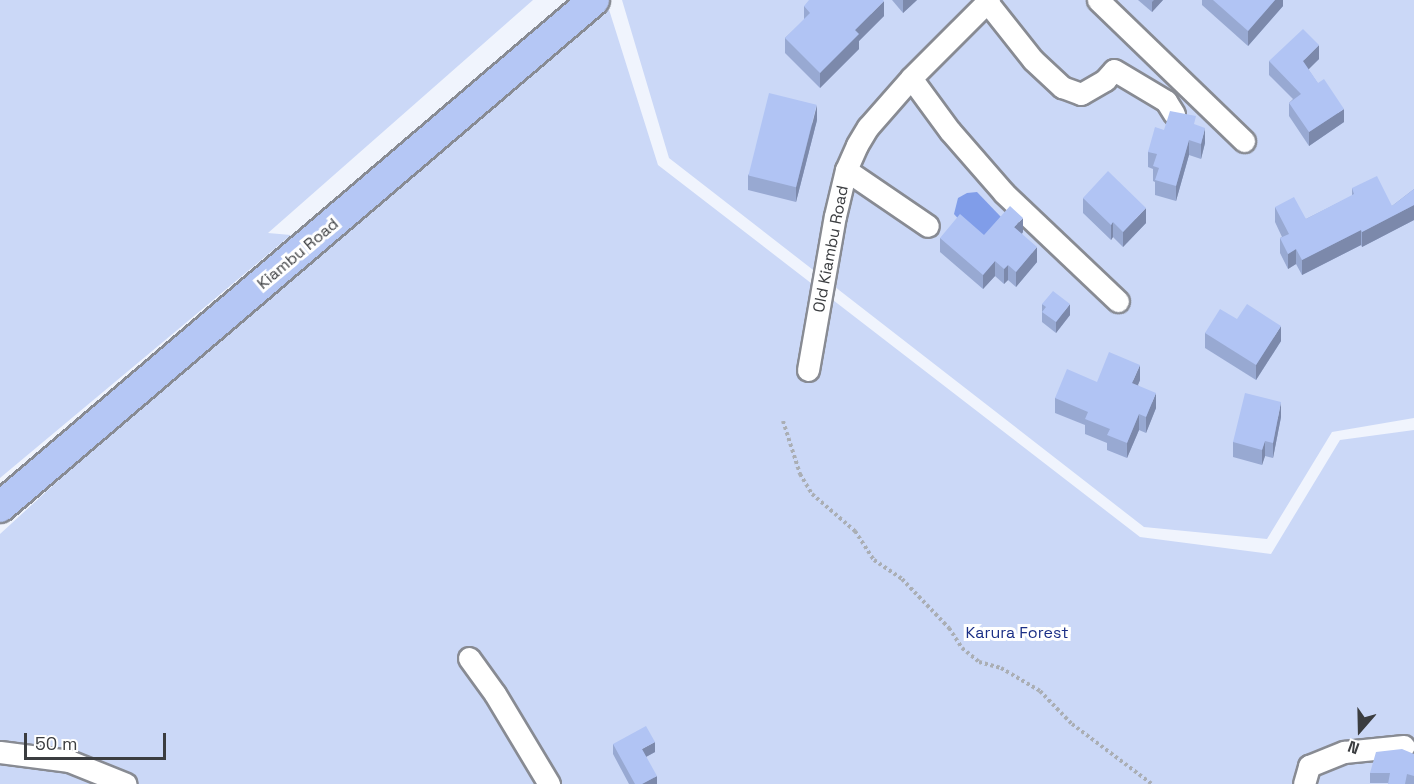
<!DOCTYPE html>
<html>
<head>
<meta charset="utf-8">
<style>
  body { margin:0 }
  #map { position:relative; width:1414px; height:784px; overflow:hidden; background:#f0f4fd; font-family:"Space Grotesk",sans-serif }
  div>[style] { position:absolute }
  .green>* { inset:0; background:#cbd8f7 }
  .water>* { inset:0; background:#809de9 }
  .path>* { height:4px; margin-top:-2px; transform-origin:0; background:repeating-linear-gradient(90deg,#aaaeb4 0 3px,transparent 0 6px) }
  .roads { filter:drop-shadow(2px 0 #888b93) drop-shadow(-2px 0 #888b93) drop-shadow(0 2px #888b93) drop-shadow(0 -2px #888b93) }
  .minor>* { height:21px; margin:-10.5px; padding:0 10.5px; transform-origin:10.5px; border-radius:10.5px; background:#fff }
  .highway>* { height:30px; margin:-15px; padding:0 15px; transform-origin:15px; border-radius:15px; background:#b5c7f5 }
  .wall>* { inset:0; background:#98a9d2 }
  .shaded-wall>* { inset:0; background:#7c89ab }
  .building>* { inset:0; background:#b1c4f4; transform-origin:0 0 }
  span { translate:-50% -50%; white-space:nowrap; text-align:center; line-height:1.15; -webkit-text-stroke:6px #fff; paint-order:stroke }
  .street-label { font-size:16px; color:#3b3d40 }
  .park-label { font-size:16px; color:#1b2f86 }
  .north { position:absolute; left:1330px; top:700px; width:60px; height:60px; -webkit-text-stroke:4px #fff; paint-order:stroke; rotate:200deg; font-size:16px; font-weight:700; line-height:24px; text-align:center; color:#3b3d40 }
  .north::after { content:''; display:block; margin:auto; width:21px; height:27px; background:#3b3d40; clip-path:polygon(50% 0,100% 100%,50% 72%,0 100%) }
  .scale { position:absolute; left:24px; top:733px; width:142px; height:27px; box-sizing:border-box; border:3px solid #3b3d40; border-top:0; padding-left:8px; font-size:18px; line-height:21px; white-space:nowrap; color:#3b3d40; -webkit-text-stroke:4px #fff; paint-order:stroke }
</style>
</head>
<body>
<div id="map">
  <div class="green">
    <i style="clip-path:polygon(0 0,533px 0,268px 233px,291px 235px,0 478px)"></i>
    <i style="clip-path:polygon(583px 0,606px 0,658px 165px,1140px 537px,1271px 554px,1340px 440px,1414px 430px,1414px 784px,0 784px,0 534px)"></i>
    <i style="clip-path:polygon(622px 0,1414px 0,1414px 418px,1332px 432px,1267px 539px,1144px 527px,669px 158px)"></i>
  </div>
  <div class="water">
    <i style="clip-path:polygon(977px 192px,1001px 217px,986px 237px,962px 223px,954px 214px,958px 198px,967px 193px)"></i>
  </div>
  <div class="path">
    <i style="left:783px;top:421px;width:56px;rotate:72.2deg"></i>
    <i style="left:800px;top:474px;width:23px;rotate:59deg"></i>
    <i style="left:812px;top:494px;width:57px;rotate:40.7deg"></i>
    <i style="left:855px;top:531px;width:35px;rotate:57deg"></i>
    <i style="left:874px;top:560px;width:34px;rotate:34deg"></i>
    <i style="left:902px;top:579px;width:68px;rotate:46.2deg"></i>
    <i style="left:949px;top:628px;width:24px;rotate:57deg"></i>
    <i style="left:962px;top:648px;width:22px;rotate:39deg"></i>
    <i style="left:979px;top:662px;width:23px;rotate:15deg"></i>
    <i style="left:1001px;top:668px;width:45px;rotate:30.5deg"></i>
    <i style="left:1040px;top:691px;width:46px;rotate:45.9deg"></i>
    <i style="left:1072px;top:724px;width:100px;rotate:36.9deg"></i>
  </div>
  <div class="roads">
    <div class="minor">
      <i style="left:1098px;top:0;width:203px;rotate:44deg"></i>
      <i style="left:987px;top:2px;width:74px;rotate:51.6deg"></i>
      <i style="left:1033px;top:60px;width:40px;rotate:43deg"></i>
      <i style="left:1062px;top:87px;width:20px;rotate:20deg"></i>
      <i style="left:1081px;top:94px;width:28px;rotate:-30deg"></i>
      <i style="left:1105px;top:80px;width:13px;rotate:-48deg"></i>
      <i style="left:1114px;top:70px;width:61px;rotate:30.8deg"></i>
      <i style="left:1166px;top:101px;width:15px;rotate:58deg"></i>
      <i style="left:911px;top:78px;width:66px;rotate:53.7deg"></i>
      <i style="left:950px;top:131px;width:82px;rotate:48.9deg"></i>
      <i style="left:1004px;top:193px;width:157px;rotate:43.5deg"></i>
      <i style="left:846px;top:170px;width:99px;rotate:34.3deg"></i>
      <i style="left:808px;top:370px;width:156px;rotate:-80.1deg"></i>
      <i style="left:835px;top:216px;width:47px;rotate:-76.6deg"></i>
      <i style="left:846px;top:170px;width:27px;rotate:-66deg"></i>
      <i style="left:857px;top:145px;width:21px;rotate:-59deg"></i>
      <i style="left:868px;top:127px;width:65px;rotate:-48.7deg"></i>
      <i style="left:911px;top:78px;width:110px;rotate:-45deg"></i>
      <i style="left:469px;top:658px;width:44px;rotate:54.2deg"></i>
      <i style="left:495px;top:694px;width:105px;rotate:59deg"></i>
      <i style="left:0;top:752px;width:70px;rotate:7.4deg"></i>
      <i style="left:69px;top:761px;width:61px;rotate:22deg"></i>
      <i style="left:1304px;top:784px;width:19px;rotate:-74deg"></i>
      <i style="left:1309px;top:766px;width:38px;rotate:-22deg"></i>
      <i style="left:1344px;top:752px;width:60px;rotate:-5.7deg"></i>
    </div>
    <div class="highway">
      <i style="left:0;top:507px;width:781px;rotate:-40.48deg"></i>
    </div>
  </div>
  <div class="wall">
    <i style="clip-path:polygon(892px 0,917px 0,903px 13px)"></i>
    <i style="clip-path:polygon(1138px 0,1163px 0,1152px 12px)"></i>
    <i style="clip-path:polygon(1202px 0,1283px 0,1283px 6px,1248px 46px,1202px 5px)"></i>
    <i style="clip-path:polygon(804px 6px,884px 16px,859px 41px,859px 49px,820px 88px,785px 53px,785px 38px,804px 20px)"></i>
    <i style="clip-path:polygon(1319px 59px,1308px 69px,1344px 122px,1309px 146px,1289px 116px,1289px 103px,1293px 99px,1269px 75px,1269px 61px)"></i>
    <i style="clip-path:polygon(817px 120px,796px 202px,748px 190px,748px 175px)"></i>
    <i style="clip-path:polygon(1196px 125px,1205px 143px,1201px 159px,1189px 155px,1176px 201px,1155px 195px,1155px 182px,1153px 181px,1153px 169px,1148px 167px,1148px 152px,1164px 130px)"></i>
    <i style="clip-path:polygon(1352px 188px,1392px 206px,1414px 189px,1414px 220px,1362px 247px,1361px 245px,1302px 275px,1296px 264px,1288px 269px,1280px 253px,1280px 238px,1282px 237px,1275px 222px,1275px 207px,1306px 219px,1352px 196px)"></i>
    <i style="clip-path:polygon(1083px 198px,1146px 223px,1123px 247px,1113px 237px,1111px 240px,1083px 213px)"></i>
    <i style="clip-path:polygon(1023px 232px,1022px 234px,1037px 262px,1016px 287px,1008px 280px,1004px 284px,995px 276px,983px 289px,940px 252px,940px 238px)"></i>
    <i style="clip-path:polygon(1042px 304px,1070px 315px,1056px 333px,1042px 322px)"></i>
    <i style="clip-path:polygon(1237px 319px,1281px 341px,1256px 380px,1205px 348px,1205px 333px)"></i>
    <i style="clip-path:polygon(1140px 380px,1138px 385px,1156px 408px,1146px 433px,1139px 430px,1127px 458px,1107px 450px,1107px 443px,1085px 434px,1085px 425px,1055px 413px,1055px 398px,1097px 382px)"></i>
    <i style="clip-path:polygon(1281px 417px,1273px 458px,1265px 456px,1262px 465px,1233px 457px,1233px 442px)"></i>
    <i style="clip-path:polygon(613px 744px,655px 752px,646px 757px,657px 784px,629px 784px,613px 754px)"></i>
    <i style="clip-path:polygon(1414px 754px,1414px 784px,1388px 784px,1388px 783px,1370px 783px,1370px 773px)"></i>
  </div>
  <div class="shaded-wall">
    <i style="clip-path:polygon(903px 0,917px 0,903px 13px)"></i>
    <i style="clip-path:polygon(1154px 0,1163px 0,1152px 12px,1152px 2px)"></i>
    <i style="clip-path:polygon(1275px 0,1283px 0,1283px 6px,1248px 46px,1248px 31px)"></i>
    <i style="clip-path:polygon(884px 1px,884px 16px,859px 41px,859px 49px,820px 88px,820px 73px,855px 30px)"></i>
    <i style="clip-path:polygon(1319px 45px,1319px 59px,1303px 75px,1303px 61px)"></i>
    <i style="clip-path:polygon(817px 105px,817px 120px,796px 202px,796px 187px)"></i>
    <i style="clip-path:polygon(1344px 109px,1344px 122px,1309px 146px,1309px 132px)"></i>
    <i style="clip-path:polygon(1205px 128px,1205px 143px,1201px 159px,1201px 144px)"></i>
    <i style="clip-path:polygon(1189px 140px,1189px 155px,1176px 201px,1176px 186px)"></i>
    <i style="clip-path:polygon(1414px 205px,1414px 220px,1362px 247px,1362px 232px)"></i>
    <i style="clip-path:polygon(1146px 208px,1146px 223px,1123px 247px,1123px 232px)"></i>
    <i style="clip-path:polygon(1023px 218px,1023px 232px,1014px 242px,1014px 227px)"></i>
    <i style="clip-path:polygon(1113px 222px,1113px 237px,1111px 240px,1111px 225px)"></i>
    <i style="clip-path:polygon(1361px 230px,1361px 245px,1302px 275px,1302px 260px)"></i>
    <i style="clip-path:polygon(1037px 247px,1037px 262px,1016px 287px,1016px 272px)"></i>
    <i style="clip-path:polygon(1296px 249px,1296px 264px,1288px 269px,1288px 254px)"></i>
    <i style="clip-path:polygon(995px 261px,995px 276px,983px 289px,983px 275px)"></i>
    <i style="clip-path:polygon(1008px 265px,1008px 280px,1004px 284px,1004px 269px)"></i>
    <i style="clip-path:polygon(1070px 304px,1070px 315px,1056px 333px,1056px 322px)"></i>
    <i style="clip-path:polygon(1281px 326px,1281px 341px,1256px 380px,1256px 365px)"></i>
    <i style="clip-path:polygon(1140px 365px,1140px 380px,1132px 398px,1132px 383px)"></i>
    <i style="clip-path:polygon(1156px 393px,1156px 408px,1146px 433px,1146px 417px)"></i>
    <i style="clip-path:polygon(1281px 402px,1281px 417px,1273px 458px,1273px 443px)"></i>
    <i style="clip-path:polygon(1139px 414px,1139px 430px,1127px 458px,1127px 443px)"></i>
    <i style="clip-path:polygon(1265px 441px,1265px 456px,1262px 465px,1262px 450px)"></i>
    <i style="clip-path:polygon(655px 742px,655px 752px,642px 759px,642px 749px)"></i>
    <i style="clip-path:polygon(657px 776px,657px 784px,642px 784px)"></i>
  </div>
  <div class="building">
    <i style="clip-path:polygon(809px 0,883px 0,884px 1px,855px 30px,859px 34px,820px 73px,785px 38px,810px 13px,804px 6px)"></i>
    <i style="clip-path:polygon(1213px 0,1275px 0,1248px 31px)"></i>
    <i style="clip-path:polygon(1303px 29px,1319px 45px,1303px 61px,1318px 83px,1324px 79px,1344px 109px,1309px 132px,1289px 103px,1301px 94px,1269px 61px)"></i>
    <i style="left:769px;top:93px;width:49px;height:85px;rotate:14deg"></i>
    <i style="clip-path:polygon(1170px 111px,1196px 116px,1194px 124px,1205px 128px,1201px 144px,1189px 140px,1176px 186px,1155px 180px,1159px 168px,1153px 166px,1157px 154px,1148px 152px,1155px 127px,1164px 130px)"></i>
    <i style="clip-path:polygon(1108px 171px,1146px 208px,1123px 232px,1113px 222px,1111px 225px,1083px 198px)"></i>
    <i style="clip-path:polygon(1377px 176px,1392px 206px,1414px 189px,1414px 205px,1362px 232px,1361px 230px,1302px 260px,1296px 249px,1288px 254px,1280px 238px,1289px 234px,1275px 207px,1294px 197px,1306px 219px,1354px 194px,1352px 188px)"></i>
    <i style="clip-path:polygon(1010px 206px,1023px 218px,1014px 227px,1037px 247px,1016px 272px,1008px 265px,1004px 269px,995px 261px,983px 275px,940px 238px,960px 214px,984px 235px)"></i>
    <i style="clip-path:polygon(1053px 291px,1070px 304px,1056px 322px,1042px 312px,1046px 307px,1042px 304px)"></i>
    <i style="clip-path:polygon(1247px 304px,1281px 326px,1256px 365px,1205px 333px,1220px 309px,1237px 319px)"></i>
    <i style="clip-path:polygon(1109px 352px,1140px 365px,1132px 383px,1156px 393px,1146px 417px,1139px 414px,1127px 443px,1107px 435px,1110px 429px,1085px 419px,1088px 412px,1055px 398px,1067px 369px,1097px 382px)"></i>
    <i style="clip-path:polygon(1245px 393px,1281px 402px,1273px 443px,1265px 441px,1262px 450px,1233px 442px)"></i>
    <i style="clip-path:polygon(646px 726px,655px 742px,642px 749px,657px 776px,642px 784px,635px 784px,613px 744px)"></i>
    <i style="clip-path:polygon(1402px 749px,1414px 754px,1414px 776px,1407px 774px,1405px 784px,1388px 784px,1390px 773px,1370px 773px,1376px 752px)"></i>
  </div>
  <div class="street-label">
    <span style="left:831px;top:249px;rotate:-79deg">Old Kiambu Road</span>
    <span style="left:298px;top:254px;rotate:-40deg">Kiambu Road</span>
  </div>
  <div class="park-label">
    <span style="left:1017px;top:633px">Karura Forest</span>
  </div>
  <div class="north">N</div>
  <div class="scale">50 m</div>
</div>
</body>
</html>
